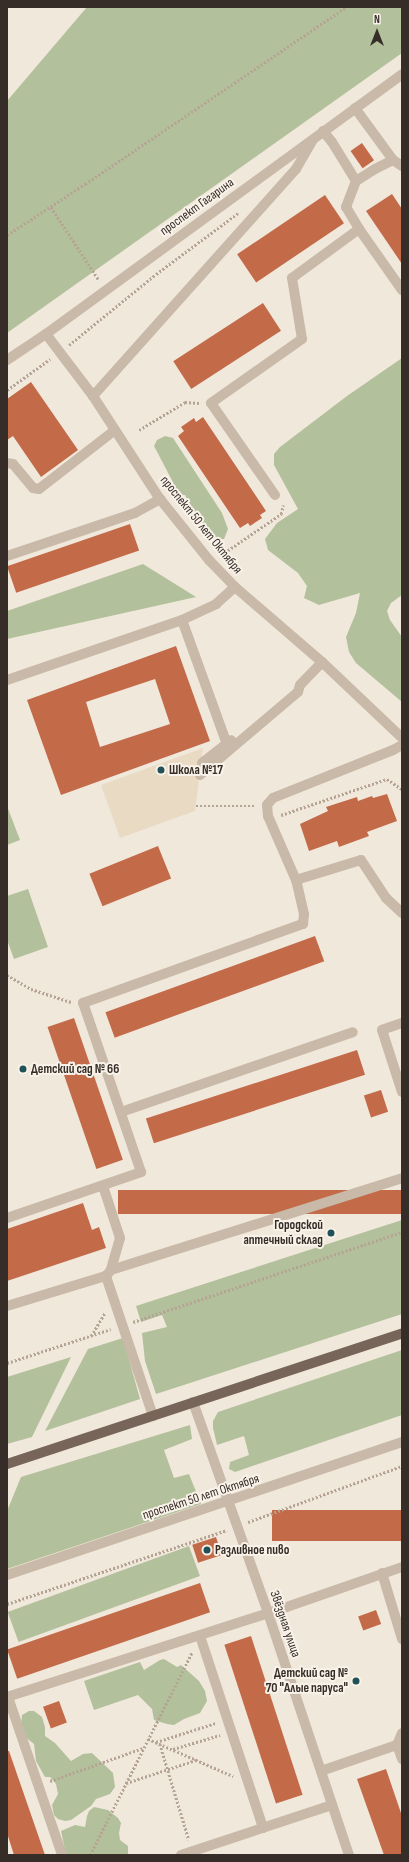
<!DOCTYPE html>
<html>
<head>
<meta charset="utf-8">
<style>
  body { margin:0 }
  #map { position:relative; width:409px; height:1862px; overflow:hidden; background:#f1e8dc; font-family:"Sofia Sans Condensed",sans-serif }
  div>[style] { position:absolute }
  .green>* { inset:0; background:#b3c09c; transform-origin:0 0 }
  .plaza>* { inset:0; background:#e9dac4 }
  .building>* { inset:0; background:#c36a49; transform-origin:0 0 }
  .path>* { height:2.5px; margin-top:-1.25px; transform-origin:0; background:repeating-linear-gradient(90deg,#b5a393 0 2px,transparent 0 4px) }
  .minor>* { height:10px; margin:-5px; padding:0 5px; transform-origin:5px; border-radius:5px; background:#c9b9a8 }
  .major>* { height:10px; margin:-5px; padding:0 5px; transform-origin:5px; border-radius:5px; background:#78655a }
  .dots>* { width:11px; height:11px; translate:-50% -50%; box-sizing:border-box; border:2px solid #f9f2e9; border-radius:50% }
  span { translate:-50% -50%; white-space:nowrap; text-align:center; line-height:1.15; -webkit-text-stroke:4px #f9f2e9; paint-order:stroke }
  .street-label { font-size:13px; color:#362d28 }
  .poi-label { font-size:13px; color:#362d28; font-weight:700 }
  .left { translate:0 -50%; text-align:left }
  .right { translate:-100% -50%; text-align:right }
  .frame { position:absolute; inset:0; border:8px solid #362d28; pointer-events:none }
  .north { position:absolute; left:357px; top:12px; width:40px; height:40px; -webkit-text-stroke:3px #f9f2e9; paint-order:stroke; rotate:0deg; font-size:11px; font-weight:700; line-height:16px; text-align:center; color:#362d28 }
  .north::after { content:''; display:block; margin:auto; width:14px; height:18px; background:#362d28; clip-path:polygon(50% 0,100% 100%,50% 72%,0 100%) }
</style>
</head>
<body>
<div id="map">
  <div class="green">
    <i style="clip-path:polygon(87px 7px,402px 7px,402px 53px,7px 333px,7px 101px)"></i>
    <i style="clip-path:polygon(402px 358px,402px 595px,391px 603px,387px 611px,390px 620px,402px 637px,402px 702px,356px 663px,349px 652px,346px 637px,356px 613px,360px 593px,319px 605px,304px 598px,307px 586px,298px 573px,268px 550px,265px 539px,277px 523px,298px 509px,274px 465px,274px 454px,280px 447px,347px 396px)"></i>
    <i style="clip-path:polygon(165px 436px,173px 438px,222px 513px,228px 529px,224px 539px,219px 539px,207px 531px,192px 509px,185px 495px,180px 495px,176px 488px,154px 446px,157px 440px)"></i>
    <i style="clip-path:polygon(143px 564px,196px 597px,7px 639px,7px 611px)"></i>
    <i style="clip-path:polygon(7px 806px,20px 840px,7px 845px)"></i>
    <i style="clip-path:polygon(28px 889px,48px 947px,14px 959px,7px 940px,7px 896px)"></i>
    <i style="clip-path:polygon(402px 1220px,402px 1314px,156px 1394px,145px 1361px,142px 1333px,167px 1327px,162px 1315px,141px 1322px,136px 1306px)"></i>
    <i style="clip-path:polygon(123px 1338px,140px 1399px,45px 1431px,88px 1349px)"></i>
    <i style="clip-path:polygon(402px 1350px,402px 1415px,235px 1472px,229px 1469px,230px 1462px,249px 1455px,244px 1436px,217px 1445px,213px 1428px,213px 1421px,218px 1412px)"></i>
    <i style="clip-path:polygon(71px 1357px,32px 1437px,7px 1444px,7px 1377px)"></i>
    <i style="clip-path:polygon(190px 1425px,192px 1439px,164px 1450px,174px 1478px,189px 1474px,201px 1504px,7px 1569px,7px 1511px,21px 1477px)"></i>
    <i style="left:189px;top:1546px;width:32px;height:193px;rotate:70deg"></i>
    <i style="clip-path:polygon(164px 1659px,177px 1667px,181px 1665px,199px 1681px,205px 1691px,207px 1701px,200px 1713px,184px 1719px,174px 1725px,167px 1724px,154px 1720px,152px 1709px,138px 1695px,94px 1710px,84px 1681px,140px 1662px,144px 1670px,160px 1660px)"></i>
    <i style="clip-path:polygon(29px 1711px,34px 1711px,42px 1717px,45px 1727px,45px 1736px,55px 1743px,71px 1761px,83px 1754px,92px 1753px,113px 1773px,115px 1787px,110px 1794px,96px 1799px,91px 1806px,71px 1820px,65px 1821px,58px 1819px,54px 1815px,52px 1805px,58px 1794px,56px 1784px,50px 1777px,45px 1777px,36px 1761px,34px 1744px,24px 1736px,21px 1727px,22px 1715px)"></i>
    <i style="clip-path:polygon(94px 1807px,108px 1810px,118px 1818px,121px 1823px,119px 1833px,120px 1840px,128px 1846px,128px 1855px,66px 1855px,61px 1831px,75px 1825px,85px 1827px,87px 1816px,89px 1811px)"></i>
  </div>
  <div class="plaza">
    <i style="clip-path:polygon(203px 748px,195px 811px,120px 838px,101px 785px)"></i>
  </div>
  <div class="building">
    <i style="left:362px;top:143px;width:21px;height:14px;rotate:55deg"></i>
    <i style="clip-path:polygon(392px 194px,402px 209px,402px 264px,366px 211px)"></i>
    <i style="left:325px;top:195px;width:34px;height:106px;rotate:56deg"></i>
    <i style="left:263px;top:303px;width:33px;height:107px;rotate:57deg"></i>
    <i style="clip-path:polygon(31px 382px,78px 450px,41px 477px,13px 436px,7px 440px,7px 399px)"></i>
    <i style="clip-path:polygon(203px 417px,266px 511px,260px 515px,262px 518px,250px 526px,248px 523px,240px 528px,178px 436px,184px 431px,181px 427px,194px 418px,196px 422px)"></i>
    <i style="left:130px;top:524px;width:28px;height:130px;rotate:71deg"></i>
    <i style="clip-path:polygon(evenodd,176px 646px,210px 741px,61px 795px,27px 700px,176px 646px,155px 679px,170px 724px,100px 747px,86px 702px,155px 679px)"></i>
    <i style="clip-path:polygon(387px 794px,397px 821px,367px 832px,369px 836px,339px 847px,337px 841px,309px 851px,300px 824px,328px 811px,326px 807px,357px 797px,358px 801px,372px 796px,373px 798px)"></i>
    <i style="left:158px;top:846px;width:35px;height:74px;rotate:68deg"></i>
    <i style="left:315px;top:936px;width:27px;height:223px;rotate:70deg"></i>
    <i style="left:74px;top:1018px;width:150px;height:28px;rotate:71deg"></i>
    <i style="left:357px;top:1050px;width:26px;height:222px;rotate:72deg"></i>
    <i style="left:381px;top:1090px;width:23px;height:18px;rotate:72deg"></i>
    <i style="left:402px;top:1190px;width:24px;height:284px;rotate:90deg"></i>
    <i style="clip-path:polygon(83px 1203px,92px 1230px,99px 1227px,106px 1248px,7px 1281px,7px 1229px)"></i>
    <i style="left:402px;top:1510px;width:31px;height:130px;rotate:90deg"></i>
    <i style="left:216px;top:1537px;width:19px;height:25px;rotate:72deg"></i>
    <i style="left:200px;top:1583px;width:31px;height:204px;rotate:71deg"></i>
    <i style="left:376px;top:1610px;width:15px;height:19px;rotate:70deg"></i>
    <i style="left:251px;top:1636px;width:167px;height:28px;rotate:72deg"></i>
    <i style="left:59px;top:1701px;width:23px;height:17px;rotate:70deg"></i>
    <i style="clip-path:polygon(7px 1751px,9px 1751px,45px 1855px,14px 1855px,7px 1833px)"></i>
    <i style="clip-path:polygon(386px 1769px,402px 1816px,402px 1855px,384px 1855px,357px 1779px)"></i>
  </div>
  <div class="path">
    <i style="left:51px;top:207px;width:87px;rotate:56.7deg"></i>
    <i style="left:7px;top:235px;width:93px;rotate:-33.2deg"></i>
    <i style="left:85px;top:184px;width:315px;rotate:-34.1deg"></i>
    <i style="left:69px;top:345px;width:112px;rotate:-39.2deg"></i>
    <i style="left:156px;top:274px;width:102px;rotate:-36.6deg"></i>
    <i style="left:7px;top:390px;width:53px;rotate:-35.8deg"></i>
    <i style="left:139px;top:430px;width:54px;rotate:-31.3deg"></i>
    <i style="left:185px;top:402px;width:14px;rotate:4deg"></i>
    <i style="left:221px;top:555px;width:73px;rotate:-34.3deg"></i>
    <i style="left:281px;top:514px;width:9px;rotate:-77deg"></i>
    <i style="left:196px;top:806px;width:60px"></i>
    <i style="left:281px;top:815px;width:112px;rotate:-18.8deg"></i>
    <i style="left:387px;top:779px;width:18px;rotate:34deg"></i>
    <i style="left:7px;top:975px;width:28px;rotate:30deg"></i>
    <i style="left:31px;top:989px;width:42px;rotate:18deg"></i>
    <i style="left:133px;top:1322px;width:284px;rotate:-18.5deg"></i>
    <i style="left:91px;top:1336px;width:27px;rotate:-59deg"></i>
    <i style="left:7px;top:1363px;width:109px;rotate:-18.1deg"></i>
    <i style="left:248px;top:1522px;width:164px;rotate:-20deg"></i>
    <i style="left:7px;top:1604px;width:232px;rotate:-18.6deg"></i>
    <i style="left:148px;top:1739px;width:93px;rotate:23.5deg"></i>
    <i style="left:156px;top:1742px;width:63px;rotate:-17.6deg"></i>
    <i style="left:160px;top:1744px;width:100px;rotate:73.2deg"></i>
    <i style="left:173px;top:1749px;width:49px;rotate:-16.6deg"></i>
    <i style="left:50px;top:1781px;width:99px;rotate:-19.5deg"></i>
    <i style="left:126px;top:1783px;width:74px;rotate:-18.2deg"></i>
    <i style="left:90px;top:1855px;width:227px;rotate:-63.3deg"></i>
  </div>
  <div class="minor">
    <i style="left:355px;top:108px;width:64px;rotate:53.8deg"></i>
    <i style="left:323px;top:131px;width:14px;rotate:51deg"></i>
    <i style="left:332px;top:142px;width:46px;rotate:58.4deg"></i>
    <i style="left:356px;top:181px;width:22px;rotate:-32deg"></i>
    <i style="left:375px;top:169px;width:20px;rotate:-27deg"></i>
    <i style="left:393px;top:160px;width:11px;rotate:34deg"></i>
    <i style="left:356px;top:181px;width:28px;rotate:111deg"></i>
    <i style="left:346px;top:207px;width:26px;rotate:59deg"></i>
    <i style="left:46px;top:334px;width:78px;rotate:52.8deg"></i>
    <i style="left:93px;top:396px;width:123px;rotate:57deg"></i>
    <i style="left:160px;top:499px;width:78px;rotate:51.2deg"></i>
    <i style="left:209px;top:560px;width:37px;rotate:46deg"></i>
    <i style="left:235px;top:587px;width:115px;rotate:40.8deg"></i>
    <i style="left:322px;top:662px;width:110px;rotate:43.5deg"></i>
    <i style="left:7px;top:360px;width:47px;rotate:-33.7deg"></i>
    <i style="left:46px;top:334px;width:441px;rotate:-36.1deg"></i>
    <i style="left:93px;top:396px;width:305px;rotate:-48.2deg"></i>
    <i style="left:296px;top:169px;width:32px;rotate:-60deg"></i>
    <i style="left:7px;top:463px;width:6px;rotate:9deg"></i>
    <i style="left:13px;top:464px;width:31px;rotate:50deg"></i>
    <i style="left:33px;top:488px;width:6px;rotate:9deg"></i>
    <i style="left:39px;top:489px;width:96px;rotate:-37.8deg"></i>
    <i style="left:275px;top:495px;width:112px;rotate:-124.8deg"></i>
    <i style="left:211px;top:403px;width:111px;rotate:-35.1deg"></i>
    <i style="left:302px;top:339px;width:62px;rotate:-99.3deg"></i>
    <i style="left:292px;top:278px;width:83px;rotate:-36.2deg"></i>
    <i style="left:359px;top:229px;width:75px;rotate:54.8deg"></i>
    <i style="left:7px;top:556px;width:135px;rotate:-18.6deg"></i>
    <i style="left:135px;top:513px;width:29px;rotate:-29deg"></i>
    <i style="left:182px;top:620px;width:138px;rotate:70.1deg"></i>
    <i style="left:7px;top:680px;width:185px;rotate:-18.9deg"></i>
    <i style="left:182px;top:620px;width:38px;rotate:-25deg"></i>
    <i style="left:216px;top:604px;width:25px;rotate:-42deg"></i>
    <i style="left:402px;top:745px;width:10px;rotate:151deg"></i>
    <i style="left:393px;top:750px;width:129px;rotate:158.2deg"></i>
    <i style="left:273px;top:798px;width:9px;rotate:131deg"></i>
    <i style="left:267px;top:805px;width:11px;rotate:85deg"></i>
    <i style="left:268px;top:816px;width:70px;rotate:66.4deg"></i>
    <i style="left:296px;top:880px;width:68px;rotate:-17.1deg"></i>
    <i style="left:361px;top:860px;width:45px;rotate:56.7deg"></i>
    <i style="left:386px;top:898px;width:22px;rotate:43deg"></i>
    <i style="left:202px;top:763px;width:37px;rotate:-38deg"></i>
    <i style="left:200px;top:775px;width:128px;rotate:-40.3deg"></i>
    <i style="left:298px;top:692px;width:7px;rotate:-74deg"></i>
    <i style="left:300px;top:685px;width:32px;rotate:-46deg"></i>
    <i style="left:402px;top:1023px;width:21px;rotate:161deg"></i>
    <i style="left:382px;top:1030px;width:65px;rotate:72.1deg"></i>
    <i style="left:121px;top:1112px;width:245px;rotate:-19deg"></i>
    <i style="left:103px;top:1186px;width:55px;rotate:71.9deg"></i>
    <i style="left:120px;top:1238px;width:33px;rotate:106deg"></i>
    <i style="left:7px;top:1218px;width:142px;rotate:-18.9deg"></i>
    <i style="left:141px;top:1172px;width:179px;rotate:-108.9deg"></i>
    <i style="left:83px;top:1003px;width:234px;rotate:-19.8deg"></i>
    <i style="left:303px;top:924px;width:10px;rotate:-84deg"></i>
    <i style="left:304px;top:914px;width:35px;rotate:-103deg"></i>
    <i style="left:7px;top:1306px;width:103px;rotate:-16.9deg"></i>
    <i style="left:193px;top:1402px;width:224px;rotate:70.4deg"></i>
    <i style="left:268px;top:1613px;width:255px;rotate:71.5deg"></i>
    <i style="left:153px;top:1416px;width:148px;rotate:-108.6deg"></i>
    <i style="left:106px;top:1276px;width:8px;rotate:-50deg"></i>
    <i style="left:111px;top:1270px;width:305px;rotate:-17.5deg"></i>
    <i style="left:382px;top:1573px;width:69px;rotate:73.1deg"></i>
    <i style="left:7px;top:1575px;width:417px;rotate:-18.6deg"></i>
    <i style="left:200px;top:1636px;width:202px;rotate:71.8deg"></i>
    <i style="left:7px;top:1697px;width:285px;rotate:-17.8deg"></i>
    <i style="left:278px;top:1610px;width:131px;rotate:-19.1deg"></i>
    <i style="left:8px;top:1697px;width:167px;rotate:71.1deg"></i>
    <i style="left:397px;top:1745px;width:13px;rotate:-67deg"></i>
    <i style="left:321px;top:1771px;width:80px;rotate:-18.9deg"></i>
    <i style="left:397px;top:1745px;width:15px;rotate:70deg"></i>
    <i style="left:181px;top:1855px;width:159px;rotate:-18.3deg"></i>
  </div>
  <div class="major">
    <i style="left:7px;top:1464px;width:416px;rotate:-18.3deg"></i>
  </div>
  <div class="dots">
    <i style="left:161px;top:770px;background:#1f5157"></i>
    <i style="left:23px;top:1069px;background:#1f5157"></i>
    <i style="left:331px;top:1233px;background:#1f5157"></i>
    <i style="left:207px;top:1550px;background:#1f5157"></i>
    <i style="left:356px;top:1681px;background:#1f5157"></i>
  </div>
  <div class="street-label">
    <span style="left:197px;top:207px;rotate:-36deg">проспект Гагарина</span>
    <span style="left:201px;top:525px;rotate:51deg">проспект 50 лет Октября</span>
    <span style="left:201px;top:1497px;rotate:-18deg">проспект 50 лет Октября</span>
    <span style="left:285px;top:1624px;rotate:71deg">Звёздная улица</span>
  </div>
  <div class="poi-label">
    <span class="left" style="left:169px;top:770px">Школа №17</span>
    <span class="left" style="left:31px;top:1069px">Детский сад № 66</span>
    <span class="right" style="left:323px;top:1233px">Городской<br>аптечный склад</span>
    <span class="left" style="left:215px;top:1550px">Разливное пиво</span>
    <span class="right" style="left:348px;top:1681px">Детский сад №<br>70 "Алые паруса"</span>
  </div>
  <div class="frame"></div>
  <div class="north">N</div>
</div>
</body>
</html>
